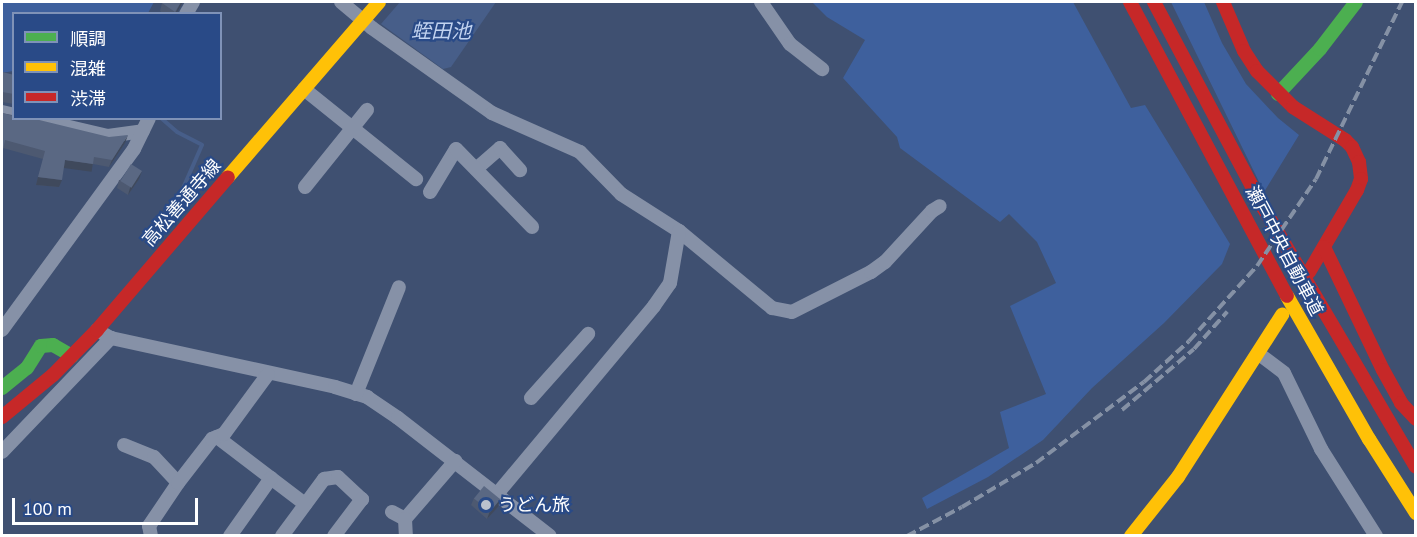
<!DOCTYPE html>
<html>
<head>
<meta charset="utf-8">
<style>
  body { margin:0 }
  #map { position:relative; width:1417px; height:537px; overflow:hidden; background:#3f5071; font-family:"PT Sans","Noto Sans JP",sans-serif }
  div>[style] { position:absolute }
  .green>* { inset:0; background:#3e609d }
  .water>* { inset:0; background:#475e89 }
  .stream>* { height:4px; margin:-2px; padding:0 2px; transform-origin:2px; border-radius:2px; background:#475e89 }
  .street>* { height:14px; margin:-7px; padding:0 7px; transform-origin:7px; border-radius:7px; background:#8691a7 }
  .fast>* { height:14px; margin:-7px; padding:0 7px; transform-origin:7px; border-radius:7px; background:#4caf50 }
  .slow>* { height:14px; margin:-7px; padding:0 7px; transform-origin:7px; border-radius:7px; background:#ffc107 }
  .jam>* { height:14px; margin:-7px; padding:0 7px; transform-origin:7px; border-radius:7px; background:#c62828 }
  .rail>* { height:4px; margin-top:-2px; transform-origin:0; background:repeating-linear-gradient(90deg,#8591a5 0 10px,transparent 0 14.5px) }
  .wall>* { inset:0; background:#4d5971 }
  .shaded-wall>* { inset:0; background:#3f495c; transform-origin:0 0 }
  .building>* { inset:0; background:#5a6883; transform-origin:0 0 }
  .dots>* { width:16px; height:16px; translate:-50% -50%; box-sizing:border-box; border:3px solid #294a87; border-radius:50% }
  span { translate:-50% -50%; white-space:nowrap; text-align:center; line-height:1.15; -webkit-text-stroke:4.5px #294a87; paint-order:stroke }
  .street-label { font-size:18px; color:#fff }
  .poi-label { font-size:18px; color:#fff }
  .left { translate:0 -50%; text-align:left }
  .water-label { font-size:20px; color:#c1d2ef; font-style:italic }
  .frame { position:absolute; inset:0; border:3px solid #fff; pointer-events:none }
  .legend { position:absolute; left:12px; top:12px; width:210px; height:108px; box-sizing:border-box; background:#294a87; border:2px solid #7f92b7; margin:0; padding:8px 10px; list-style:none; font-size:18px; color:#fff }
  .legend li { display:flex; align-items:center; gap:12px; height:30px }
  .legend b { width:30px; border:2px solid #7f92b7 }
  .scale { position:absolute; left:12px; top:498px; width:186px; height:27px; box-sizing:border-box; border:3px solid #fff; border-top:0; padding-left:8px; font-size:18px; line-height:21px; white-space:nowrap; color:#fff; -webkit-text-stroke:4px #294a87; paint-order:stroke }
</style>
</head>
<body>
<div id="map">
  <div class="green">
    <i style="clip-path:polygon(2px 2px,154px 2px,148px 13px,14px 14px,13px 71px,2px 73px)"></i>
    <i style="clip-path:polygon(812px 2px,1073px 2px,1131px 108px,1145px 105px,1230px 244px,1222px 264px,1164px 323px,1092px 388px,1043px 440px,988px 477px,927px 509px,922px 498px,1009px 448px,1000px 412px,1046px 394px,1010px 306px,1056px 283px,1037px 242px,1009px 214px,1000px 222px,900px 148px,897px 137px,843px 78px,865px 40px,827px 17px)"></i>
    <i style="clip-path:polygon(1171px 2px,1204px 2px,1222px 43px,1246px 84px,1278px 118px,1299px 135px,1264px 192px)"></i>
  </div>
  <div class="water">
    <i style="clip-path:polygon(400px 2px,496px 2px,451px 67px,443px 69px,381px 24px)"></i>
  </div>
  <div class="stream">
    <i style="left:161px;top:118px;width:21px;rotate:41deg"></i>
    <i style="left:177px;top:132px;width:28px;rotate:27deg"></i>
    <i style="left:202px;top:145px;width:55px;rotate:113.7deg"></i>
    <i style="left:180px;top:195px;width:14px;rotate:129deg"></i>
  </div>
  <div class="street">
    <i style="left:341px;top:2px;width:40px;rotate:40deg"></i>
    <i style="left:372px;top:28px;width:147px;rotate:35.3deg"></i>
    <i style="left:492px;top:113px;width:96px;rotate:23.9deg"></i>
    <i style="left:580px;top:152px;width:59px;rotate:45.7deg"></i>
    <i style="left:621px;top:194px;width:69px;rotate:32.5deg"></i>
    <i style="left:679px;top:231px;width:121px;rotate:39.6deg"></i>
    <i style="left:772px;top:308px;width:20px;rotate:11deg"></i>
    <i style="left:792px;top:312px;width:89px;rotate:-26.9deg"></i>
    <i style="left:871px;top:272px;width:17px;rotate:-36deg"></i>
    <i style="left:885px;top:262px;width:69px;rotate:-47.3deg"></i>
    <i style="left:932px;top:211px;width:9px;rotate:-32deg"></i>
    <i style="left:761px;top:2px;width:51px;rotate:55.4deg"></i>
    <i style="left:790px;top:44px;width:41px;rotate:38deg"></i>
    <i style="left:186px;top:14px;width:14px;rotate:-60deg"></i>
    <i style="left:304px;top:89px;width:144px;rotate:38.8deg"></i>
    <i style="left:2px;top:112px;width:12px;rotate:14deg"></i>
    <i style="left:31px;top:118px;width:79px;rotate:13.2deg"></i>
    <i style="left:108px;top:136px;width:35px;rotate:-8deg"></i>
    <i style="left:476px;top:169px;width:32px;rotate:-41deg"></i>
    <i style="left:500px;top:148px;width:30px;rotate:48deg"></i>
    <i style="left:305px;top:187px;width:99px;rotate:-51.2deg"></i>
    <i style="left:430px;top:192px;width:50px;rotate:-58.8deg"></i>
    <i style="left:456px;top:149px;width:109px;rotate:45.7deg"></i>
    <i style="left:2px;top:330px;width:224px;rotate:-53.9deg"></i>
    <i style="left:134px;top:149px;width:34px;rotate:-64deg"></i>
    <i style="left:97px;top:330px;width:16px;rotate:30deg"></i>
    <i style="left:111px;top:338px;width:229px;rotate:12.3deg"></i>
    <i style="left:335px;top:387px;width:34px;rotate:17deg"></i>
    <i style="left:367px;top:397px;width:37px;rotate:34deg"></i>
    <i style="left:398px;top:418px;width:192px;rotate:37.8deg"></i>
    <i style="left:1259px;top:354px;width:31px;rotate:37deg"></i>
    <i style="left:1284px;top:373px;width:85px;rotate:64deg"></i>
    <i style="left:1321px;top:449px;width:103px;rotate:57.7deg"></i>
    <i style="left:356px;top:394px;width:115px;rotate:-68.1deg"></i>
    <i style="left:531px;top:398px;width:86px;rotate:-48.3deg"></i>
    <i style="left:217px;top:437px;width:111px;rotate:37.3deg"></i>
    <i style="left:124px;top:445px;width:32px;rotate:22deg"></i>
    <i style="left:154px;top:457px;width:35px;rotate:47deg"></i>
    <i style="left:2px;top:452px;width:158px;rotate:-46.3deg"></i>
    <i style="left:497px;top:494px;width:245px;rotate:-50.1deg"></i>
    <i style="left:654px;top:306px;width:28px;rotate:-55deg"></i>
    <i style="left:670px;top:283px;width:53px;rotate:-80.2deg"></i>
    <i style="left:392px;top:512px;width:15px;rotate:28deg"></i>
    <i style="left:405px;top:519px;width:77px;rotate:-49.2deg"></i>
    <i style="left:405px;top:519px;width:17px;rotate:87deg"></i>
    <i style="left:151px;top:536px;width:10px;rotate:-101deg"></i>
    <i style="left:149px;top:526px;width:52px;rotate:-56deg"></i>
    <i style="left:178px;top:483px;width:56px;rotate:-52.3deg"></i>
    <i style="left:212px;top:439px;width:13px;rotate:-23deg"></i>
    <i style="left:224px;top:434px;width:74px;rotate:-53.7deg"></i>
    <i style="left:230px;top:536px;width:71px;rotate:-54.7deg"></i>
    <i style="left:282px;top:536px;width:71px;rotate:-53.6deg"></i>
    <i style="left:324px;top:479px;width:14px;rotate:-8deg"></i>
    <i style="left:338px;top:477px;width:33px;rotate:43deg"></i>
    <i style="left:362px;top:499px;width:46px;rotate:127.1deg"></i>
  </div>
  <div class="fast">
    <i style="left:1278px;top:94px;width:62px;rotate:-47deg"></i>
    <i style="left:1320px;top:49px;width:59px;rotate:-52.5deg"></i>
    <i style="left:2px;top:388px;width:32px;rotate:-39deg"></i>
    <i style="left:27px;top:368px;width:26px;rotate:-58deg"></i>
    <i style="left:41px;top:346px;width:12px;rotate:-5deg"></i>
    <i style="left:53px;top:345px;width:22px;rotate:30deg"></i>
  </div>
  <div class="slow">
    <i style="left:228px;top:177px;width:231px;rotate:-49.2deg"></i>
    <i style="left:1287px;top:296px;width:165px;rotate:60.2deg"></i>
    <i style="left:1369px;top:439px;width:88px;rotate:57.6deg"></i>
    <i style="left:1131px;top:536px;width:75px;rotate:-51.5deg"></i>
    <i style="left:1178px;top:477px;width:193px;rotate:-57.3deg"></i>
  </div>
  <div class="jam">
    <i style="left:1130px;top:2px;width:333px;rotate:61.9deg"></i>
    <i style="left:1154px;top:2px;width:234px;rotate:62deg"></i>
    <i style="left:1264px;top:209px;width:299px;rotate:59.5deg"></i>
    <i style="left:1223px;top:2px;width:53px;rotate:66.8deg"></i>
    <i style="left:1244px;top:51px;width:24px;rotate:57deg"></i>
    <i style="left:1257px;top:71px;width:51px;rotate:45deg"></i>
    <i style="left:1293px;top:107px;width:62px;rotate:32.4deg"></i>
    <i style="left:1345px;top:140px;width:10px;rotate:45deg"></i>
    <i style="left:1352px;top:147px;width:17px;rotate:65deg"></i>
    <i style="left:1359px;top:162px;width:17px;rotate:83deg"></i>
    <i style="left:1361px;top:179px;width:12px;rotate:110deg"></i>
    <i style="left:1357px;top:190px;width:95px;rotate:120.3deg"></i>
    <i style="left:1324px;top:247px;width:136px;rotate:64.4deg"></i>
    <i style="left:1383px;top:370px;width:38px;rotate:61deg"></i>
    <i style="left:1401px;top:403px;width:22px;rotate:47deg"></i>
    <i style="left:2px;top:417px;width:66px;rotate:-39.5deg"></i>
    <i style="left:53px;top:375px;width:63px;rotate:-45.6deg"></i>
    <i style="left:97px;top:330px;width:201px;rotate:-49.4deg"></i>
  </div>
  <div class="rail">
    <i style="left:1122px;top:410px;width:94px;rotate:-40.3deg"></i>
    <i style="left:1194px;top:349px;width:50px;rotate:-48.3deg"></i>
    <i style="left:907px;top:536px;width:62px;rotate:-27.8deg"></i>
    <i style="left:962px;top:507px;width:86px;rotate:-30.7deg"></i>
    <i style="left:1036px;top:463px;width:135px;rotate:-36.9deg"></i>
    <i style="left:1144px;top:382px;width:61px;rotate:-42.3deg"></i>
    <i style="left:1189px;top:341px;width:101px;rotate:-47.8deg"></i>
    <i style="left:1257px;top:266px;width:105px;rotate:-55.9deg"></i>
    <i style="left:1316px;top:179px;width:197px;rotate:-64.1deg"></i>
  </div>
  <div class="wall">
    <i style="clip-path:polygon(183px 2px,176px 14px,163px 14px,160px 11px,162px 3px)"></i>
    <i style="clip-path:polygon(2px 72px,14px 75px,14px 104px,2px 102px)"></i>
    <i style="clip-path:polygon(2px 113px,32px 119px,125px 143px,109px 167px,93px 164px,90px 171px,64px 167px,59px 187px,36px 185px,43px 159px,3px 148px)"></i>
    <i style="clip-path:polygon(139px 179px,128px 195px,117px 188px,119px 180px)"></i>
    <i style="clip-path:polygon(474px 498px,500px 499px,498px 507px,487px 519px,471px 505px)"></i>
  </div>
  <div class="shaded-wall">
    <i style="clip-path:polygon(181px 2px,183px 2px,176px 14px,175px 14px)"></i>
    <i style="clip-path:polygon(128px 135px,125px 143px,109px 167px,112px 160px)"></i>
    <i style="left:65px;top:160px;width:28px;height:8px;rotate:8deg"></i>
    <i style="clip-path:polygon(142px 171px,139px 179px,128px 195px,130px 188px)"></i>
    <i style="clip-path:polygon(38px 177px,62px 180px,59px 187px,36px 185px)"></i>
    <i style="clip-path:polygon(500px 499px,498px 507px,487px 519px,490px 511px)"></i>
  </div>
  <div class="building">
    <i style="clip-path:polygon(164px 2px,181px 2px,175px 12px,162px 3px)"></i>
    <i style="clip-path:polygon(2px 72px,14px 75px,14px 94px,2px 92px)"></i>
    <i style="clip-path:polygon(2px 113px,14px 116px,14px 118px,31px 118px,109px 137px,128px 135px,112px 160px,94px 157px,93px 164px,65px 160px,62px 180px,38px 177px,45px 151px,5px 140px,2px 155px)"></i>
    <i style="left:131px;top:164px;width:13px;height:20px;rotate:32deg"></i>
    <i style="left:484px;top:486px;width:21px;height:16px;rotate:39deg"></i>
  </div>
  <div class="dots">
    <i style="left:486px;top:505px;background:#bcc2cd"></i>
  </div>
  <div class="street-label">
    <span style="left:182px;top:203px;rotate:-49deg">高松善通寺線</span>
    <span style="left:1284px;top:251px;rotate:62deg">瀬戸中央自動車道</span>
  </div>
  <div class="poi-label">
    <span class="left" style="left:498px;top:505px">うどん旅</span>
  </div>
  <div class="water-label">
    <span style="left:441px;top:31px">蛭田池</span>
  </div>
  <div class="frame"></div>
  <ul class="legend">
  <li><b style="height:8px;background:#4caf50"></b>順調</li>
  <li><b style="height:8px;background:#ffc107"></b>混雑</li>
  <li><b style="height:8px;background:#c62828"></b>渋滞</li>
  </ul>
  <div class="scale">100 m</div>
</div>
</body>
</html>
